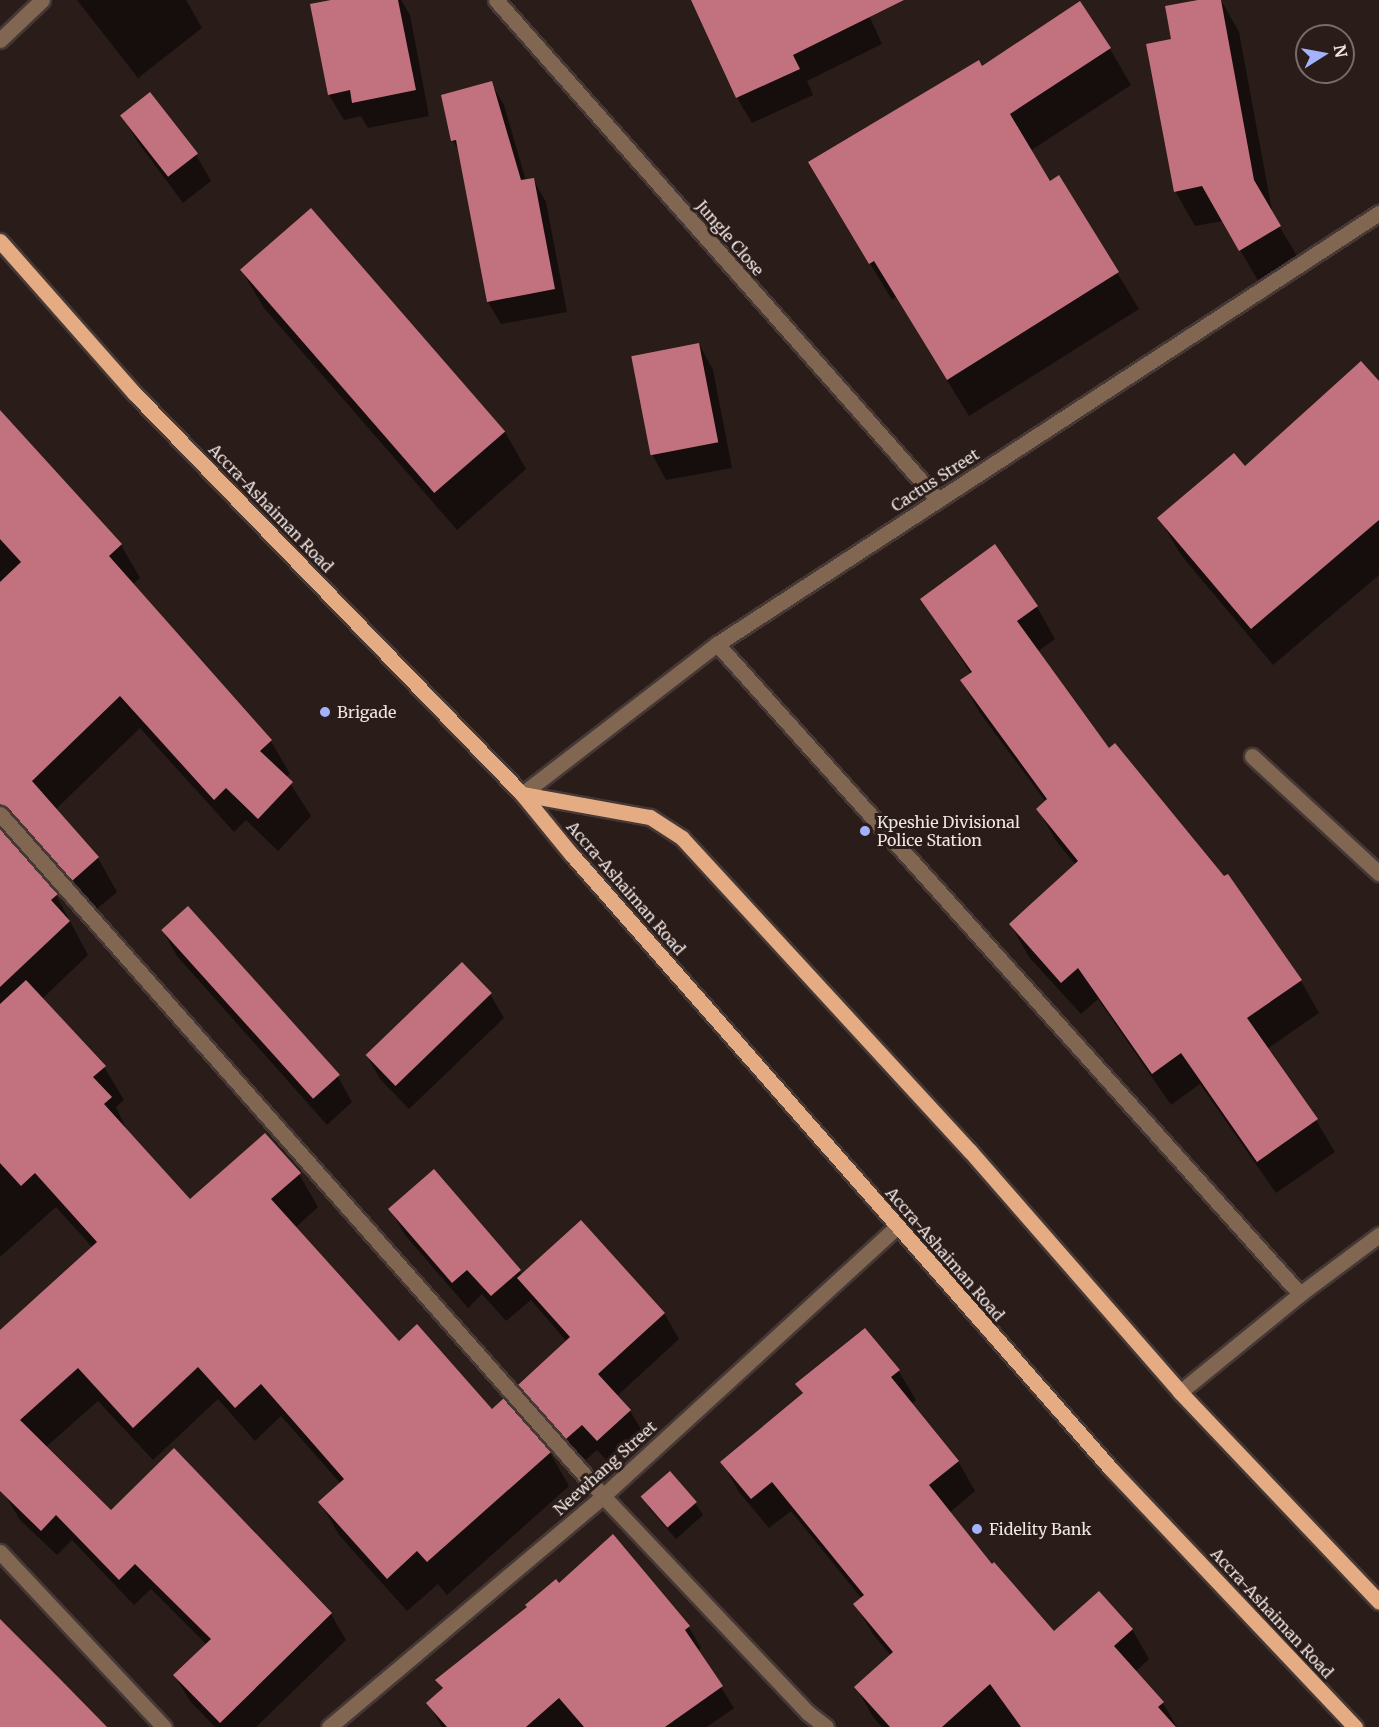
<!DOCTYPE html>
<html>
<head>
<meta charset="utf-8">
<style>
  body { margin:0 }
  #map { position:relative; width:1379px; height:1727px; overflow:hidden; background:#291c19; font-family:Merriweather,serif }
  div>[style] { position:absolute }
  .shadow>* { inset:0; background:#0007 }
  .building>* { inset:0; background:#c2727f; transform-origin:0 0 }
  .roads { filter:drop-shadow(2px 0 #453835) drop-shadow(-2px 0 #453835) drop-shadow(0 2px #453835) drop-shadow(0 -2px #453835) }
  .minor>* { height:15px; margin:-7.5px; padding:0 7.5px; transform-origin:7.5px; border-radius:7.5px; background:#816652 }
  .major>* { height:15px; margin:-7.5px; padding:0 7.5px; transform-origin:7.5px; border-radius:7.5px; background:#e5ac83 }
  .dots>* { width:16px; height:16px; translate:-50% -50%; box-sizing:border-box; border:3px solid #291c19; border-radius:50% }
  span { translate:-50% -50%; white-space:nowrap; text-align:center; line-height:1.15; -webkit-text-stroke:6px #291c19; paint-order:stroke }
  .street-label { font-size:16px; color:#efe5e3 }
  .poi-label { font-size:16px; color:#efe5e3 }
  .left { translate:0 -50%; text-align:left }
  .north { position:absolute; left:1295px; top:24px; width:60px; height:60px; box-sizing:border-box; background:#291c19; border:2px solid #786c6a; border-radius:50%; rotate:79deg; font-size:16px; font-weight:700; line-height:24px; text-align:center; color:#efe5e3 }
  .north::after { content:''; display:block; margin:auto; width:21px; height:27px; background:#a2b2fd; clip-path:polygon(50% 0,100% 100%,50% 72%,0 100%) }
</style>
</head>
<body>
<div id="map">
  <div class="shadow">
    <i style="clip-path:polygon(77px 0,186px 0,202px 28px,138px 78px)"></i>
    <i style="clip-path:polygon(339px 0,401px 0,410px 15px,429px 116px,368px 128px,361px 116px,344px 120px,329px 95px)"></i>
    <i style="clip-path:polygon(709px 0,862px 0,882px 44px,807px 81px,813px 95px,752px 123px,737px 98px)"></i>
    <i style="clip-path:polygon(1206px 0,1221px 0,1239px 32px,1273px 216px,1300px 261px,1260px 284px,1223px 221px,1195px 226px,1175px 191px,1173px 41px)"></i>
    <i style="clip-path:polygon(1110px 49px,1131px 85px,1030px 151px,1049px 183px,1059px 177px,1139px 309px,969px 416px,896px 297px,892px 300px,831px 199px,982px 68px)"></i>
    <i style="clip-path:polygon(491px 83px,504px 105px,526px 181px,533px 179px,546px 202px,567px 312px,501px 324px,488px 302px,461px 154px,453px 141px,443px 96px)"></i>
    <i style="clip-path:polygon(122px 115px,196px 155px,211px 181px,183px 203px,137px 141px)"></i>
    <i style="clip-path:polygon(311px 210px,505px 432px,526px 469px,457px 530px,264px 308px,242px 271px)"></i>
    <i style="clip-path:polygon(699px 344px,713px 370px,732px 468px,666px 480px,652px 454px)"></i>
    <i style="clip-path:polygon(1379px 383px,1379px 575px,1273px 665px,1181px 555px,1159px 518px,1245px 468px)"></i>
    <i style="clip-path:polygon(0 432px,121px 545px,140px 578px,132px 585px,271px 741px,290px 774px,286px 777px,311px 816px,278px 851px,246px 820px,234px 832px,140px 728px,55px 810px,98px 858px,117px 892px,92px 913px,17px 837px,12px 841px,56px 895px,88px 955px,42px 999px,104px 1067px,124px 1100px,116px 1107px,128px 1133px,190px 1201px,299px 1174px,318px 1207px,295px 1228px,399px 1343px,550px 1453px,569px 1486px,447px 1595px,438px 1584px,407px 1611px,339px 1535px,320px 1502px,341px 1484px,281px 1416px,255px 1441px,218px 1399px,153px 1460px,98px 1401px,19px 1471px,0 1449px,0 1332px,93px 1248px,56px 1207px,0 1257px)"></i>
    <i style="clip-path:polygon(994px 547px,1037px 607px,1055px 639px,1037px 652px,1108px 750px,1301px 981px,1319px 1013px,1267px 1049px,1316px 1120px,1335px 1152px,1276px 1193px,1200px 1084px,1171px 1105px,1098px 999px,1081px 1014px,1029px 957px,1011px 925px,1076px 865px,1056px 841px,1038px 809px,1046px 802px,980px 713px,962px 681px,971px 674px,922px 599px)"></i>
    <i style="clip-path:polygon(163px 931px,338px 1077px,352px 1102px,327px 1125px,177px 956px)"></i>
    <i style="clip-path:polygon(490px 994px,504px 1018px,409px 1109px,380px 1079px,367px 1056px)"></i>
    <i style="clip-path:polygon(434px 1172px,522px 1275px,664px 1313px,679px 1339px,617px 1396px,630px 1411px,645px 1436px,612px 1466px,597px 1450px,581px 1464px,535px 1411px,520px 1385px,567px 1342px,531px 1300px,506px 1321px,482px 1294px,468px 1308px,405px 1235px,390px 1209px)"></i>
    <i style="clip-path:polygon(898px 1370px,916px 1400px,911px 1404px,958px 1461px,975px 1491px,949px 1513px,992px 1566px,1054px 1633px,1132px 1629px,1149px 1659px,1135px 1672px,1163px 1703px,1177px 1727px,882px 1727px,873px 1717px,856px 1687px,891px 1656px,873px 1634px,855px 1604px,862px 1599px,791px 1511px,769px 1528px,739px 1492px,722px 1462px,803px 1395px,797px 1385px)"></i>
    <i style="clip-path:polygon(174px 1450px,331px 1614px,346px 1640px,256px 1727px,215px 1727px,190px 1701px,175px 1676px,207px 1645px,151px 1589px,134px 1605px,72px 1540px,57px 1555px,20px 1520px,5px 1495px,111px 1512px)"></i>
    <i style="clip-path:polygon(643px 1497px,695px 1503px,703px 1515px,676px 1539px,650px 1509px)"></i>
    <i style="clip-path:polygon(559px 1585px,689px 1627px,701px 1648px,698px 1651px,734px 1708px,707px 1727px,442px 1727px,428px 1703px,443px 1690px,437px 1681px)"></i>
  </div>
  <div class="building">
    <i style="clip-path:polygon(331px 0,398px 0,416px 90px,352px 103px,350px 90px,328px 95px,310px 4px)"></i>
    <i style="clip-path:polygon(691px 0,904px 0,793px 55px,800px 69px,736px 98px)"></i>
    <i style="clip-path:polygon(1198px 0,1221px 0,1254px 180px,1281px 226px,1239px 251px,1202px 186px,1174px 192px,1146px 44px,1171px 39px,1165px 6px)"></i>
    <i style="clip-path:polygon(1080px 1px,1111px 48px,1010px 114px,1050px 181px,1059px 175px,1119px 272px,947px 380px,874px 261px,869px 264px,808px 162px,979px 60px,982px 66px)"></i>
    <i style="clip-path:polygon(492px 81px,521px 180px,534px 178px,555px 289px,487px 302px,456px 140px,451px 141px,441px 95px)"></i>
    <i style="left:150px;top:92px;width:78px;height:38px;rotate:52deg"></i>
    <i style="left:311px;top:208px;width:296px;height:94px;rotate:49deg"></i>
    <i style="left:699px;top:343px;width:101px;height:69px;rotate:79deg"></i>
    <i style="clip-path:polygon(1361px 361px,1379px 381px,1379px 520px,1251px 629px,1157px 518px,1234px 453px,1245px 466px)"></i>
    <i style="clip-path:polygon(0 410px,122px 544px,109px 556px,272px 740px,260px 751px,293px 782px,258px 819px,226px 788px,214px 800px,120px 696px,32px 781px,99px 857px,72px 881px,7px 808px,0 804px,0 582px,21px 562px,0 539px)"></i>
    <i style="clip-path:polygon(995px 544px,1038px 606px,1017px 621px,1109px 748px,1115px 743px,1224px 876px,1228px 874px,1302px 980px,1247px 1018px,1318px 1119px,1257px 1162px,1181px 1053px,1152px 1074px,1078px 968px,1061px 983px,1009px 924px,1078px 861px,1036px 809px,1047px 799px,960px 680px,972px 672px,920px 599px)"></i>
    <i style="clip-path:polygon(0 829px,58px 894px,51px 900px,70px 921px,0 987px)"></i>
    <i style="left:188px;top:906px;width:227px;height:36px;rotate:48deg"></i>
    <i style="left:462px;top:962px;width:43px;height:134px;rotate:46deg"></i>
    <i style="clip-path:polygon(26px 980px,106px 1066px,93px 1077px,112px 1097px,104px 1104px,190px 1199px,265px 1133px,301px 1173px,271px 1199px,399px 1341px,417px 1324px,492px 1409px,504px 1398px,551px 1452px,427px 1562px,417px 1551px,387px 1579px,318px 1502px,344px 1479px,261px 1384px,235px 1408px,198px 1367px,133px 1428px,78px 1368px,20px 1420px,111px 1510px,174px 1448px,332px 1613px,220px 1723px,173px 1675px,211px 1639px,135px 1564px,119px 1580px,56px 1515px,41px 1531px,0 1491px,0 1330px,97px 1242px,35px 1173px,21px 1186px,0 1163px,0 1004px)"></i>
    <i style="clip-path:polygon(434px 1169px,521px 1270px,491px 1296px,467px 1270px,452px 1283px,388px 1209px)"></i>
    <i style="clip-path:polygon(581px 1220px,665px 1313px,598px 1374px,631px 1410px,597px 1441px,582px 1425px,566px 1439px,518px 1385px,570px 1337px,517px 1278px)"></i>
    <i style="clip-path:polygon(865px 1328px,900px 1370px,891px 1377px,959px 1461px,929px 1485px,992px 1564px,994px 1562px,1054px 1631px,1099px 1591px,1133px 1629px,1114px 1646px,1164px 1702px,1158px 1707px,1176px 1727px,1021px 1727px,990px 1684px,942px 1727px,890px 1727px,854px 1687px,893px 1652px,853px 1604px,864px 1595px,772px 1482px,751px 1499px,720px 1462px,803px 1393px,795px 1384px)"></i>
    <i style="left:670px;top:1471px;width:41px;height:39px;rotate:49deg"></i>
    <i style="clip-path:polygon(613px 1534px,690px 1626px,685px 1630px,723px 1686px,665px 1727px,584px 1727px,559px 1698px,526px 1727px,447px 1727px,426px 1703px,443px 1688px,435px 1680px,527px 1607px,525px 1605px,556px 1579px,559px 1583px)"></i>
    <i style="clip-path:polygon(0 1619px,59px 1678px,107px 1727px,0 1727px)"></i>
  </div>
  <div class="roads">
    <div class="minor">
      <i style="left:496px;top:0;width:667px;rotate:48.52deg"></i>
      <i style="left:0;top:40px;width:58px;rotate:-43.6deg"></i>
      <i style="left:717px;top:644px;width:873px;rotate:48.11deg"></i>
      <i style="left:1252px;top:756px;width:173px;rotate:42.7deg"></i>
      <i style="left:522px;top:794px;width:246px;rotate:-37.6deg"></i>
      <i style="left:717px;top:644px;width:790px;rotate:-33.07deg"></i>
      <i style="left:0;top:814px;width:910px;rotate:48.52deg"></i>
      <i style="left:603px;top:1496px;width:297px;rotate:46.6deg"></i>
      <i style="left:807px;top:1712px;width:24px;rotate:38deg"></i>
      <i style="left:1180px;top:1392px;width:155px;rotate:-39.2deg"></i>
      <i style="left:1300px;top:1294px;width:99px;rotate:-36.8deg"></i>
      <i style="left:0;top:1552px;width:240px;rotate:46.9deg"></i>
      <i style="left:329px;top:1727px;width:358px;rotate:-40.1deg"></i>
      <i style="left:603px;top:1496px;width:398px;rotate:-42.5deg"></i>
    </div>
    <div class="major">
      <i style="left:0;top:241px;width:203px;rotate:48.6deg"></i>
      <i style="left:134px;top:393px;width:558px;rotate:45.94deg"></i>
      <i style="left:522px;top:794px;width:79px;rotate:50.7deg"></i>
      <i style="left:572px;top:855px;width:818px;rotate:48.72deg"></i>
      <i style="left:1112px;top:1470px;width:354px;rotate:46.6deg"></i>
      <i style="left:522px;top:794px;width:130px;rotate:10.2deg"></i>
      <i style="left:650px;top:817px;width:38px;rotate:33deg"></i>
      <i style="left:682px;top:838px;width:425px;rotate:47.4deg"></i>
      <i style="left:970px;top:1151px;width:320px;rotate:48.9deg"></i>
      <i style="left:1180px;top:1392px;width:289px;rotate:46.5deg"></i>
    </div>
  </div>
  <div class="dots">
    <i style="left:325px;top:712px;background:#a2b2fd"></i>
    <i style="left:865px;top:831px;background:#a2b2fd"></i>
    <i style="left:977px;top:1529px;background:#a2b2fd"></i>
  </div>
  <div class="street-label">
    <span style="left:730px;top:238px;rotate:49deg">Jungle Close</span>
    <span style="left:935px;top:480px;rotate:-33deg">Cactus Street</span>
    <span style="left:271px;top:508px;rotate:46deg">Accra-Ashaiman Road</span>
    <span style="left:626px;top:888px;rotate:49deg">Accra-Ashaiman Road</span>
    <span style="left:945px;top:1254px;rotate:49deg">Accra-Ashaiman Road</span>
    <span style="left:605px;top:1468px;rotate:-42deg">Neewhang Street</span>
    <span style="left:1272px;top:1613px;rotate:47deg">Accra-Ashaiman Road</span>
  </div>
  <div class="poi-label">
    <span class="left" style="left:337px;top:712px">Brigade</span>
    <span class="left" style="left:877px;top:831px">Kpeshie Divisional<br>Police Station</span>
    <span class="left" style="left:989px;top:1529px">Fidelity Bank</span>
  </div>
  <div class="north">N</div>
</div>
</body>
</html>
